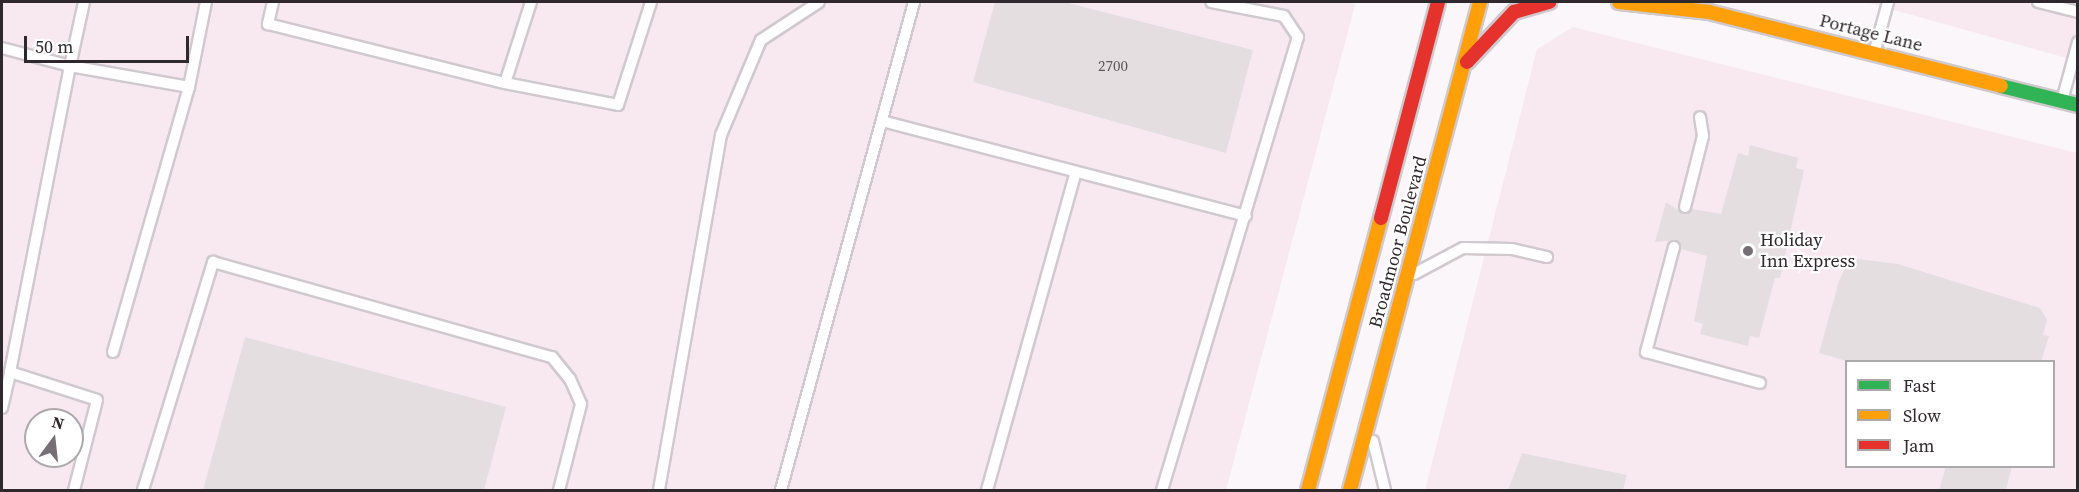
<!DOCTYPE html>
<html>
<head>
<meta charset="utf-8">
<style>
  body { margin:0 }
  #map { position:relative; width:2079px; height:492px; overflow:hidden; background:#fbf6f9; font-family:"Source Serif 4",serif }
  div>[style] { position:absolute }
  .built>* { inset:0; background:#f8e9f1 }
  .building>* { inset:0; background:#e4dee1 }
  .roads { filter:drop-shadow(2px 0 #d0c9cd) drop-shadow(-2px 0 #d0c9cd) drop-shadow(0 2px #d0c9cd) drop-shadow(0 -2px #d0c9cd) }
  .lane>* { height:10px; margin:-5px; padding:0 5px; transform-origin:5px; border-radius:5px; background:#fefefe }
  .fast>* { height:14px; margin:-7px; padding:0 7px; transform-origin:7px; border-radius:7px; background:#30b455 }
  .slow>* { height:14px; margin:-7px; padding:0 7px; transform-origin:7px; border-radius:7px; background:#ff9f0a }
  .jam>* { height:14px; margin:-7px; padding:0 7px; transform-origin:7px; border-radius:7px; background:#e5322d }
  .dots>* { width:16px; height:16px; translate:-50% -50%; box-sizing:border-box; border:3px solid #fff; border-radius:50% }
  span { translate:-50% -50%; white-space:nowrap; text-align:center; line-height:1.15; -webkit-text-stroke:4.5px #fff; paint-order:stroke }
  .number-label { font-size:15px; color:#5e585b }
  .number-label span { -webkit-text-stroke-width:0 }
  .street-label { font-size:18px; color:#2f282c }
  .poi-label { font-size:18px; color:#2f282c }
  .left { translate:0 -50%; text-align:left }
  .frame { position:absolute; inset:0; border:3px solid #2f282c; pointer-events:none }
  .legend { position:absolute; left:1845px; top:360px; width:210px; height:108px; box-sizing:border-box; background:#fff; border:2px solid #aca9ab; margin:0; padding:8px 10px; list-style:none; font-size:18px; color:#2f282c }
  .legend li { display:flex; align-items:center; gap:12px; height:30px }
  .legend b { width:30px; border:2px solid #aca9ab }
  .north { position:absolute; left:24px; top:408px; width:60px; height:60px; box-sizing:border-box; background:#fff; border:2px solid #aca9ab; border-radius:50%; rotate:15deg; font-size:16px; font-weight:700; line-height:24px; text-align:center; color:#2f282c }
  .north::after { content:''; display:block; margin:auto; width:21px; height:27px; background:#767074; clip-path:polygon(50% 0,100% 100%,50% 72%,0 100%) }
  .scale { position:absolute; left:24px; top:36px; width:165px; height:27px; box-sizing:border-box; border:3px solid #2f282c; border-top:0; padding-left:8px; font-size:18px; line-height:21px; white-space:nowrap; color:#2f282c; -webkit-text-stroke:4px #fff; paint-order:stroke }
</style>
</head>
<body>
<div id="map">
  <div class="built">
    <i style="clip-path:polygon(evenodd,2px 2px,1354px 2px,1355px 5px,1226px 490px,2px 490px,2px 2px,36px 420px,72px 420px,72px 456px,36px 456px,36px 420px)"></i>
    <i style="clip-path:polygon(1865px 2px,2077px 2px,2077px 61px)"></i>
    <i style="clip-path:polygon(evenodd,1573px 27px,2077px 153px,2077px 490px,1425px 490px,1537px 49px,1573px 27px,1846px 362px,2054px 362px,2054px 466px,1846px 466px,1846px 362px)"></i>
  </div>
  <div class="building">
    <i style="clip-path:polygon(995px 2px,1064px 2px,1253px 50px,1226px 153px,973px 82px)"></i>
    <i style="clip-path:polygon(1750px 145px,1798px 158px,1796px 168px,1804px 170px,1780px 278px,1775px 278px,1759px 338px,1750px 336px,1748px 346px,1700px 334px,1703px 324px,1694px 321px,1707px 256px,1681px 249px,1676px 240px,1655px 242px,1666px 202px,1684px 214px,1692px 209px,1721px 214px,1738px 153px,1748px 156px)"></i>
    <i style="clip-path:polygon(1858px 259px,1898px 264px,2040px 308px,2047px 320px,2043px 335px,2049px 336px,2041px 362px,1850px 362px,1819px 353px,1839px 281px,1846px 266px)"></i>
    <i style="clip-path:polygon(245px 337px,506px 407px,484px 490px,203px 490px)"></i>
    <i style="clip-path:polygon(1522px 453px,1627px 475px,1623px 490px,1508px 490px)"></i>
    <i style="clip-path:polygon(1946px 466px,2012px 466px,2006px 490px,1939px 490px)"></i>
  </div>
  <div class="roads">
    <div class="lane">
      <i style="left:84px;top:2px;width:66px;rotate:102.3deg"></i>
      <i style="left:70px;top:66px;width:121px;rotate:10deg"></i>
      <i style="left:189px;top:87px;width:87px;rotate:-78.7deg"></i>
      <i style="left:273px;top:2px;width:23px;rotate:103deg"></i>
      <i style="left:268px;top:24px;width:244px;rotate:14deg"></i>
      <i style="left:505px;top:83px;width:85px;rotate:-72.2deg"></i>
      <i style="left:2038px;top:2px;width:41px;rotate:14deg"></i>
      <i style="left:2px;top:48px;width:70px;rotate:14.8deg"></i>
      <i style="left:70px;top:66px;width:312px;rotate:101.1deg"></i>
      <i style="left:1875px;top:50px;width:50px;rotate:-74.8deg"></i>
      <i style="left:505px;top:83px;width:115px;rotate:11deg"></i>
      <i style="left:618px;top:105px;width:108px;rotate:-72.2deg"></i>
      <i style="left:2063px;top:97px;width:57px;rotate:-74.7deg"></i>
      <i style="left:882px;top:121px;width:376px;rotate:14.6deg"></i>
      <i style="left:1685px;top:207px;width:73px;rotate:-75.8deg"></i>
      <i style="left:1703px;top:136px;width:19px;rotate:-99deg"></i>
      <i style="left:1674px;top:247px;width:109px;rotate:104.9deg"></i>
      <i style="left:1646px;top:352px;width:118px;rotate:15.2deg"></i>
      <i style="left:1414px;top:274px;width:55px;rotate:-28deg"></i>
      <i style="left:1463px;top:248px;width:49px;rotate:1.2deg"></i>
      <i style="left:1512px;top:249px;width:36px;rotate:13deg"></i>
      <i style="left:113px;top:352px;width:276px;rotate:-74deg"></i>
      <i style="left:2px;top:408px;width:37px;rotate:-77deg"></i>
      <i style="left:10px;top:372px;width:91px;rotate:17.8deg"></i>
      <i style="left:97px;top:400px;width:93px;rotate:104.3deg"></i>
      <i style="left:1373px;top:441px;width:50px;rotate:76.2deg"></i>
      <i style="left:143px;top:490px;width:239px;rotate:-72.9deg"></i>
      <i style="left:213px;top:262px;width:352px;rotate:15.7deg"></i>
      <i style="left:552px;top:357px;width:28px;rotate:51deg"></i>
      <i style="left:570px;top:379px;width:27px;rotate:66deg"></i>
      <i style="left:581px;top:404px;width:89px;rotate:104.3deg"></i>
      <i style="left:659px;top:490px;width:360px;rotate:-80.1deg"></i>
      <i style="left:721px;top:135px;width:103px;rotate:-67.2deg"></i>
      <i style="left:761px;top:40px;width:69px;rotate:-33.2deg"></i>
      <i style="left:781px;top:490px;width:506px;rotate:-74.75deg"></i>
      <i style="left:987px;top:490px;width:330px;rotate:-74.4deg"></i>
      <i style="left:1162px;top:490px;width:473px;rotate:-73.3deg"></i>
      <i style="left:1298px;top:37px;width:25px;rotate:-124deg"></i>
      <i style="left:1284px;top:16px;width:74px;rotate:-169.1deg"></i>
    </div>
    <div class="fast">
      <i style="left:2001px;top:86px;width:79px;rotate:13.9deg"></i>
    </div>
    <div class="slow">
      <i style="left:1619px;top:2px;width:91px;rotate:6.3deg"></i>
      <i style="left:1709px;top:12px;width:301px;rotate:14.2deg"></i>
      <i style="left:1308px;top:490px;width:282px;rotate:-75deg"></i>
      <i style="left:1350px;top:490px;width:505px;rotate:-75.08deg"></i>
    </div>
    <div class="jam">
      <i style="left:1467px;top:62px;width:69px;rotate:-46.8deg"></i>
      <i style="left:1514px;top:12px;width:37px;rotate:-16deg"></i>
      <i style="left:1381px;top:218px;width:223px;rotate:-75.2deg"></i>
    </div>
  </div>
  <div class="dots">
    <i style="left:1748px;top:251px;background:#767074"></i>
  </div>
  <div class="number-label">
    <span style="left:1113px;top:66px">2700</span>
  </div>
  <div class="street-label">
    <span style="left:1871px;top:33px;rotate:14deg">Portage Lane</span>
    <span style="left:1398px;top:242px;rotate:-75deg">Broadmoor Boulevard</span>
  </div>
  <div class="poi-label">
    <span class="left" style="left:1760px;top:251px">Holiday<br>Inn Express</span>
  </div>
  <div class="frame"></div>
  <ul class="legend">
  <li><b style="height:8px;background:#30b455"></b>Fast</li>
  <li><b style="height:8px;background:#ff9f0a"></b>Slow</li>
  <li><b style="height:8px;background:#e5322d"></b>Jam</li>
  </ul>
  <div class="north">N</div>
  <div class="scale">50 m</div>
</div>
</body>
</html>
